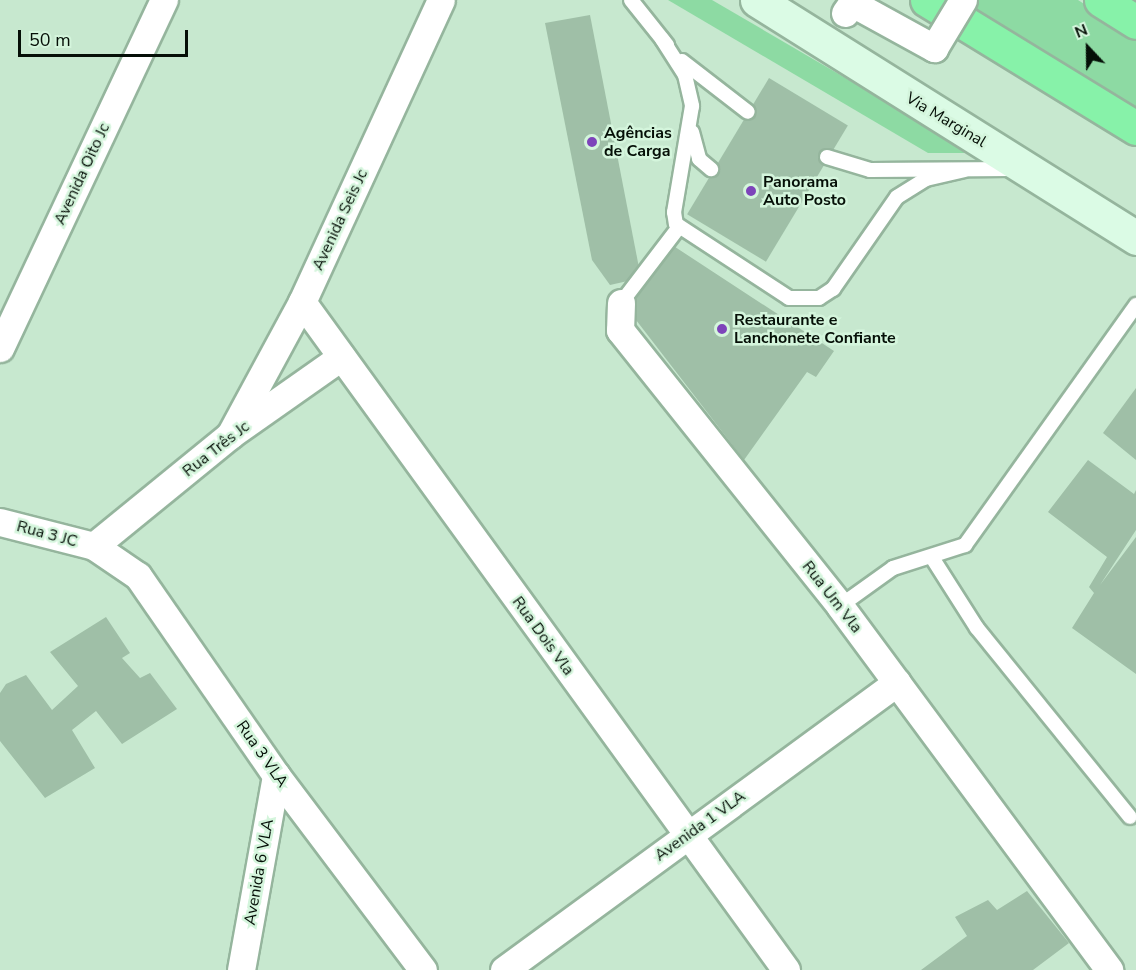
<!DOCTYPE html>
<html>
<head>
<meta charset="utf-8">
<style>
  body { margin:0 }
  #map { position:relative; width:1136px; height:970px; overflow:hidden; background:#c7e8cf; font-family:"Nunito Sans",sans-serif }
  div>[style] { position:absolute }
  .green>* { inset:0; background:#8ddaa3 }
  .building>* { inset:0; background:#9fbfa7; transform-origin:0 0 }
  .roads { filter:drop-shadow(2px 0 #95b59d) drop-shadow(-2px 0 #95b59d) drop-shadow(0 2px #95b59d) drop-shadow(0 -2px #95b59d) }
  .lane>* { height:14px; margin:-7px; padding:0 7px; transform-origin:7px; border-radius:7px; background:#fff }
  .street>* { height:27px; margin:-13.5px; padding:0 13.5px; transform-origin:13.5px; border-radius:13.5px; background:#fff }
  .secondary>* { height:33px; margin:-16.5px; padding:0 16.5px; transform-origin:16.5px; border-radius:16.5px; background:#dbfbe5 }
  .highway>* { height:33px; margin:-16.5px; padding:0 16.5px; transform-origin:16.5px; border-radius:16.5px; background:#87f2a9 }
  .bridges { filter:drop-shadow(2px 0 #95b59d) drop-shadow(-2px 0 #95b59d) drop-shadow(0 2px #95b59d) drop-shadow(0 -2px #95b59d) }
  .street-bridge>* { height:27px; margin:-13.5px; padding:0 13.5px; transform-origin:13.5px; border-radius:13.5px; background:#fff }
  .dots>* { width:16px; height:16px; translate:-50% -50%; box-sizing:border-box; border:3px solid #d4f5dc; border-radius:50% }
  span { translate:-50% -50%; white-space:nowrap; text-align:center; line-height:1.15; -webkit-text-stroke:5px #d4f5dc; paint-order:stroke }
  .street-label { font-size:16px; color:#050f07 }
  .poi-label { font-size:16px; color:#050f07; font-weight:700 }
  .left { translate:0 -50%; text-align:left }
  .north { position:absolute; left:1058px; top:18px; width:60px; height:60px; -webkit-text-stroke:4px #d4f5dc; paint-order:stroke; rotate:338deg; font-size:16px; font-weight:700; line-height:24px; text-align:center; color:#050f07 }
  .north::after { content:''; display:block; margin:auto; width:21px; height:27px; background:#050f07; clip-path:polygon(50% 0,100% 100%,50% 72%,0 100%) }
  .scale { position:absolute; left:18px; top:30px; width:170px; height:27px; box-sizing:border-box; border:3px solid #050f07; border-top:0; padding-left:8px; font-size:18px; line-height:21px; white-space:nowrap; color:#050f07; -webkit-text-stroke:4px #d4f5dc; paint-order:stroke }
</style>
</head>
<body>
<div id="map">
  <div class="green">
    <i style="clip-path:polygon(668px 0,712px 0,974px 153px,928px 153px)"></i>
    <i style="clip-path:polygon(959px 0,1078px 0,1136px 37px,1136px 111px)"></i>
  </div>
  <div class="building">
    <i style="clip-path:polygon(590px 15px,641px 278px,610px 285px,592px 260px,545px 23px)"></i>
    <i style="left:769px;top:78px;width:92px;height:159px;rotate:31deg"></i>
    <i style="clip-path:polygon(669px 243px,834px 351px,816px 377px,807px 372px,744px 460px,626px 307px)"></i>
    <i style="clip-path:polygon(1136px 388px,1136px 460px,1103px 433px)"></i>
    <i style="clip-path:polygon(1088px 460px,1134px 494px,1136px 490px,1136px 530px,1100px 585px,1136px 537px,1136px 674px,1072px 628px,1094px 593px,1089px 587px,1107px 557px,1048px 512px)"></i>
    <i style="clip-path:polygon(106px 617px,130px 653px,122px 658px,140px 678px,150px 673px,177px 709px,122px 744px,96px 711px,72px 730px,95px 768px,45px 798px,0 741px,0 693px,6px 684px,26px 675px,52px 710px,78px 686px,50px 652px)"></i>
    <i style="clip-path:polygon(1027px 891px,1069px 943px,1033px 970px,921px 970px,967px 936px,955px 917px,988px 900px,997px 910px)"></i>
  </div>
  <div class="roads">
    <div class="lane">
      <i style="left:631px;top:0;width:58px;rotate:51.3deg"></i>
      <i style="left:662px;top:39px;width:43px;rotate:57.4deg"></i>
      <i style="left:685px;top:75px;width:32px;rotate:77deg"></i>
      <i style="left:692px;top:106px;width:108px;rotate:99.6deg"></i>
      <i style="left:674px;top:212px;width:12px;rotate:81deg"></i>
      <i style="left:676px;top:224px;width:135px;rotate:33.2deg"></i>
      <i style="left:789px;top:298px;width:30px"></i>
      <i style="left:819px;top:298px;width:17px;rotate:-33deg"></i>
      <i style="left:833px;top:289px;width:112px;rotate:-55.2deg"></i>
      <i style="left:897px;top:197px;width:34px;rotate:-32deg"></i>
      <i style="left:926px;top:179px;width:39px;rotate:-13deg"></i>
      <i style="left:682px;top:61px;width:83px;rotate:37.7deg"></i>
      <i style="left:692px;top:132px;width:28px;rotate:75deg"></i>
      <i style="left:699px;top:159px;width:16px;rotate:40deg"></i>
      <i style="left:827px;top:157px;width:45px;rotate:16.8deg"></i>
      <i style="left:870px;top:170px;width:142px;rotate:-0.4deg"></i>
      <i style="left:621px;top:303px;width:96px;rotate:-52.7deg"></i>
      <i style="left:933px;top:559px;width:82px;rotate:57.5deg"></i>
      <i style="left:977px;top:628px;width:243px;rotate:51deg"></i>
      <i style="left:840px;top:606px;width:65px;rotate:-35.6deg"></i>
      <i style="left:893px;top:568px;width:76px;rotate:-17.7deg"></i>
      <i style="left:965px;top:545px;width:295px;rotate:-54.5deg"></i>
    </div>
    <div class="street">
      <i style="left:302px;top:302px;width:825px;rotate:54.07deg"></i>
      <i style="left:621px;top:303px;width:27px;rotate:92deg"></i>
      <i style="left:620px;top:330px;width:353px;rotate:51.4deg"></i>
      <i style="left:840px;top:606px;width:453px;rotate:53.5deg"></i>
      <i style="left:0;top:348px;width:385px;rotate:-64.8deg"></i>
      <i style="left:230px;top:435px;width:151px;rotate:-61.6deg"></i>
      <i style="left:302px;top:302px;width:332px;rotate:-65.3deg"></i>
      <i style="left:0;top:522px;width:97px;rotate:14.3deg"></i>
      <i style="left:94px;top:546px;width:53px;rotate:34.3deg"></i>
      <i style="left:138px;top:576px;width:242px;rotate:55.3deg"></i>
      <i style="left:276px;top:775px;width:244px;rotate:53deg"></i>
      <i style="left:94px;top:546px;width:176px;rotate:-39.2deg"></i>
      <i style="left:230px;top:435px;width:136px;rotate:-35.1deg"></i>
      <i style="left:241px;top:970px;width:198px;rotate:-79.8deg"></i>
      <i style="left:504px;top:970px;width:487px;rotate:-36.2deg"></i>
    </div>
    <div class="secondary">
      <i style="left:757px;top:0;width:448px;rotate:32.1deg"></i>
    </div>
    <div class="highway">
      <i style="left:927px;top:0;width:245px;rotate:31.5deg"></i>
      <i style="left:1101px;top:0;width:41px;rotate:32.2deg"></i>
    </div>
  </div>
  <div class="bridges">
    <div class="street-bridge">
      <i style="left:845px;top:13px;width:12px;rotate:-55deg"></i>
      <i style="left:852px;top:3px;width:94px;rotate:28.8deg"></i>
      <i style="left:934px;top:48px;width:56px;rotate:-58.9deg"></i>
    </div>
  </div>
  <div class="dots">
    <i style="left:592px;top:142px;background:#7d44ba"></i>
    <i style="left:751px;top:191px;background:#7d44ba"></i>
    <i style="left:722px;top:329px;background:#7d44ba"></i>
  </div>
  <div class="street-label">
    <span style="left:946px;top:120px;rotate:31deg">Via Marginal</span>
    <span style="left:82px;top:174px;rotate:-65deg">Avenida Oito Jc</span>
    <span style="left:340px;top:220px;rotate:-65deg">Avenida Seis Jc</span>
    <span style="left:216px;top:449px;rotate:-38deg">Rua Três Jc</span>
    <span style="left:47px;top:534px;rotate:15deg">Rua 3 JC</span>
    <span style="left:832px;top:597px;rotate:52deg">Rua Um Vla</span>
    <span style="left:543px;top:636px;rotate:54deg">Rua Dois Vla</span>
    <span style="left:262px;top:754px;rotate:55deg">Rua 3 VLA</span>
    <span style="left:700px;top:826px;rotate:-36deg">Avenida 1 VLA</span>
    <span style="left:259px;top:872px;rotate:-80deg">Avenida 6 VLA</span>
  </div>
  <div class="poi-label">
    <span class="left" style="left:604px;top:142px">Agências<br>de Carga</span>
    <span class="left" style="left:763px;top:191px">Panorama<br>Auto Posto</span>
    <span class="left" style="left:734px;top:329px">Restaurante e<br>Lanchonete Confiante</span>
  </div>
  <div class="north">N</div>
  <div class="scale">50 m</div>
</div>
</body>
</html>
